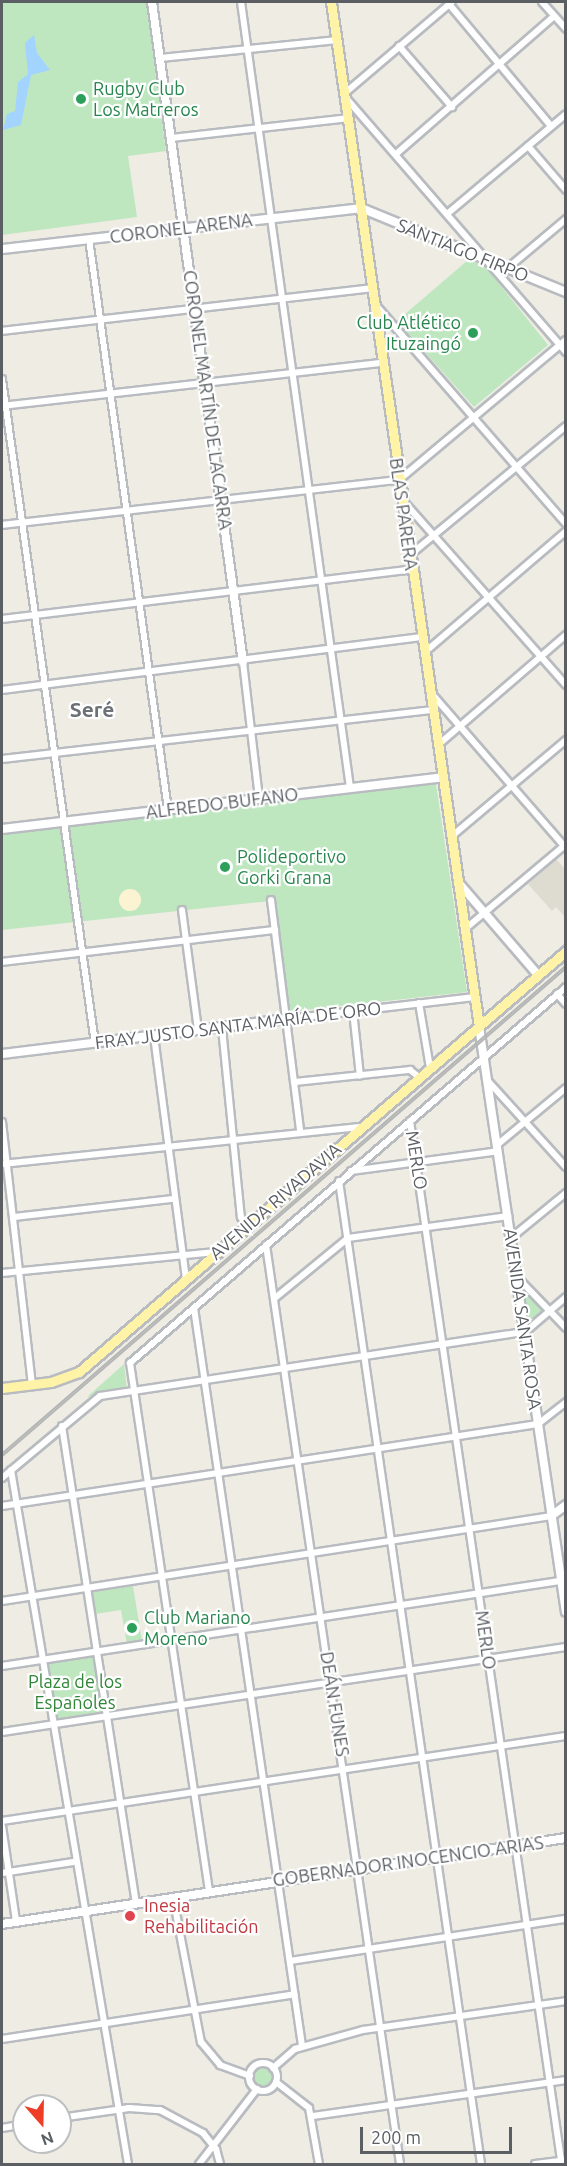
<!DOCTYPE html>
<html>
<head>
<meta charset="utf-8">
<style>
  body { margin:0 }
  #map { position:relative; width:567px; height:2166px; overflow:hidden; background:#eeece3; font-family:Ubuntu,sans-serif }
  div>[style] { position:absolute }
  .education>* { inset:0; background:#dedbd1 }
  .green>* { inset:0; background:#bee7c0; transform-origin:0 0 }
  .round { border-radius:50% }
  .sand>* { inset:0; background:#fbf3d1 }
  .water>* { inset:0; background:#a2d4ff }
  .roads { filter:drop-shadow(2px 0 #b8bbc0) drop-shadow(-2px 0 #b8bbc0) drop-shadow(0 2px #b8bbc0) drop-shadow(0 -2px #b8bbc0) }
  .minor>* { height:6px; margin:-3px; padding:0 3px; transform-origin:3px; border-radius:3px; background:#fff }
  .minor>.ring { margin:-3px; padding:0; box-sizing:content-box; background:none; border:6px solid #fff; border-radius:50% }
  .tertiary>* { height:8px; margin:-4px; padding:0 4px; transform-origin:4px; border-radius:4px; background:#fff }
  .primary>* { height:9px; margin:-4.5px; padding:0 4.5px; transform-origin:4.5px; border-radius:4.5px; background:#fff3a7 }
  .rail>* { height:4px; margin-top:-2px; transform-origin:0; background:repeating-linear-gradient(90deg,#fff 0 4.5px,#b4b5b5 0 9px); box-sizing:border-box; border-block:2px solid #b4b5b5 }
  .dots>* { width:16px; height:16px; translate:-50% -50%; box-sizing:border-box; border:3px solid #fff; border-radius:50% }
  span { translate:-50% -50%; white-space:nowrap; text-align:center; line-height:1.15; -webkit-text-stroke:4.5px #fff; paint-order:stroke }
  .leisure-label { font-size:18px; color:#27864d }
  .left { translate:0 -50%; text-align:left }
  .right { translate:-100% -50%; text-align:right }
  .street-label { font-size:18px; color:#5b5f64 }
  .park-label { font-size:18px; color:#318538 }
  .health-label { font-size:18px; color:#be3a42 }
  .quarter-label { font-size:21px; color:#6c7176; font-weight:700 }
  .frame { position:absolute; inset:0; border:3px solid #5b5f64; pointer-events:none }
  .north { position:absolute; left:12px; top:2094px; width:60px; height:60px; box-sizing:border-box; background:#fff; border:2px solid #bdbfc1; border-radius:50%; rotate:160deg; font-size:16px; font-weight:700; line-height:24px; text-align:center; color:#5b5f64 }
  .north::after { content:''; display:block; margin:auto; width:21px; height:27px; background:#ef3e28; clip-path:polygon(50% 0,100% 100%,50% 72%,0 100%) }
  .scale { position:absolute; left:360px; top:2127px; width:152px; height:27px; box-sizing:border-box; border:3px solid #5b5f64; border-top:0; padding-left:8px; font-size:18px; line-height:21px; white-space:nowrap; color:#5b5f64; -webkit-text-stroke:4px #fff; paint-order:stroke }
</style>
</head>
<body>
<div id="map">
  <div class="education">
    <i style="clip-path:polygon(556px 859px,565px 869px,565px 917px,556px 907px,552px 911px,528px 884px)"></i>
  </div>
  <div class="green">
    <i style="clip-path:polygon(2px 2px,146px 2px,166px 151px,128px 156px,137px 217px,2px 235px)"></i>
    <i style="clip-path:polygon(468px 260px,484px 265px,548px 345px,474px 407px,397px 321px)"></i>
    <i style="clip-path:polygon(436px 784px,467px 992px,287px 1012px,271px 901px,2px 930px,2px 833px)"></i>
    <i style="clip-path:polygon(522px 1286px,545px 1308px,529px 1324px,527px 1323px)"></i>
    <i style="clip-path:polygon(124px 1364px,127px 1390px,87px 1397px)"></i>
    <i style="clip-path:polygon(133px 1586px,142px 1641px,127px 1644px,121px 1610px,95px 1614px,92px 1592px)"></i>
    <i style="left:95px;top:1653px;width:62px;height:51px;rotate:82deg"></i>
    <i class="round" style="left:251px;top:2066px;width:24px;height:24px"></i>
  </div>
  <div class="sand">
    <i class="round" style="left:119px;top:889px;width:22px;height:22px"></i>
  </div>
  <div class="water">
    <i style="clip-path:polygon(34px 35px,37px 53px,50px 70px,31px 75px,21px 125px,3px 130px,7px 114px,15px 111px,18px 82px,28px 74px,25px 43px)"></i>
  </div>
  <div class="roads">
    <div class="minor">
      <i style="left:241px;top:2px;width:794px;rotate:82.1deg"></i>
      <i style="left:542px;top:2px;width:36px;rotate:48deg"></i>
      <i style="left:449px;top:4px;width:159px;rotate:50.1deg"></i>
      <i style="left:399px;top:46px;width:81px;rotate:49deg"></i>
      <i style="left:161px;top:58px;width:177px;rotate:-5.8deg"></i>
      <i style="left:345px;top:93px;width:140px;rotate:-40.4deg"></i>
      <i style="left:346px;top:98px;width:336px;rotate:49.1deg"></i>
      <i style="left:172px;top:138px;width:178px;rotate:-6.4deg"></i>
      <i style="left:528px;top:146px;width:58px;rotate:49.2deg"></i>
      <i style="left:396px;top:154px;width:210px;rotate:-41.1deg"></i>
      <i style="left:447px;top:214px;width:155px;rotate:-40deg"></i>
      <i style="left:89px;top:239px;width:576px;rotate:82.12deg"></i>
      <i style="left:509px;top:267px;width:75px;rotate:-40.1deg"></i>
      <i style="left:374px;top:303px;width:293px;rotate:49deg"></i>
      <i style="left:2px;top:331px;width:371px;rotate:-6.6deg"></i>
      <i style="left:2px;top:379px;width:670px;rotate:82.03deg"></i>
      <i style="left:2px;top:406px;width:382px;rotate:-6.5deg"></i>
      <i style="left:405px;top:503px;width:243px;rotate:48.5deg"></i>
      <i style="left:2px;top:525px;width:400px;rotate:-6.5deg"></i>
      <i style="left:399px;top:480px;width:218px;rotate:-40deg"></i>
      <i style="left:410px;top:555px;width:202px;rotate:-39.6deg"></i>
      <i style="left:2px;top:619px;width:414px;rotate:-6.9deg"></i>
      <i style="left:425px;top:652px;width:186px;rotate:-40.6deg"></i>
      <i style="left:243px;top:662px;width:137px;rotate:83.3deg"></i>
      <i style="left:2px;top:690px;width:423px;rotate:-7.2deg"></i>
      <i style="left:432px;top:694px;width:204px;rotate:49deg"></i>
      <i style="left:438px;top:745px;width:169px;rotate:-40.7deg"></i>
      <i style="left:2px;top:759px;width:434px;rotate:-6.5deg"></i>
      <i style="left:452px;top:836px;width:149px;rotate:-40.1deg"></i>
      <i style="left:271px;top:900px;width:231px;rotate:82.8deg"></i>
      <i style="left:182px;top:910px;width:121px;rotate:82.4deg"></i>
      <i style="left:465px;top:929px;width:131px;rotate:-40deg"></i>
      <i style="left:2px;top:962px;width:275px;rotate:-6.7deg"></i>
      <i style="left:557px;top:994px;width:13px;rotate:48deg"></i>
      <i style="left:419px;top:1003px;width:66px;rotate:80.4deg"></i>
      <i style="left:353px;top:1011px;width:65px;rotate:83.9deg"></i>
      <i style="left:287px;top:1019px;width:189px;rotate:-6.7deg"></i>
      <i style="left:222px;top:1028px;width:190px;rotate:84.3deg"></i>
      <i style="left:241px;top:1217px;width:10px;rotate:61deg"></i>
      <i style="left:154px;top:1036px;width:244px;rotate:82.5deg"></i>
      <i style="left:488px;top:1081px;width:116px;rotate:47.8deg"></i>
      <i style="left:295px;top:1082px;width:116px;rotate:-6deg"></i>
      <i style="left:410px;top:1070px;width:11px;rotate:38deg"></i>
      <i style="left:410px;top:1121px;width:1050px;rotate:81.73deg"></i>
      <i style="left:2px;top:1122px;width:264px;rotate:83.5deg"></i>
      <i style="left:497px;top:1145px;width:89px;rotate:-39.6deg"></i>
      <i style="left:2px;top:1164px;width:362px;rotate:-5.9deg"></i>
      <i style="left:351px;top:1171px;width:148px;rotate:-7.7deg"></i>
      <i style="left:339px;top:1181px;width:993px;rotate:81.78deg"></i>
      <i style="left:14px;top:1217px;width:160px;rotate:-6.5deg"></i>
      <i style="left:511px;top:1238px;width:71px;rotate:-39.3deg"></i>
      <i style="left:266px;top:1245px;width:929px;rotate:81.7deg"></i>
      <i style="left:2px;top:1273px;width:215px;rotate:-5.6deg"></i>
      <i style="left:517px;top:1277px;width:71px;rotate:46.1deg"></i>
      <i style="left:275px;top:1298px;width:94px;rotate:-39.4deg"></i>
      <i style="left:348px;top:1238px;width:162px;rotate:-7.8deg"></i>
      <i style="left:194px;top:1308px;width:746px;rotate:81.67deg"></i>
      <i style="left:62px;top:1426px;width:482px;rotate:81.2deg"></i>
      <i style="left:11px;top:1470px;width:704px;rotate:80.43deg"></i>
      <i style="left:2px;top:1478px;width:128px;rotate:-39.9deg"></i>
      <i style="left:100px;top:1396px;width:430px;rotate:-8.6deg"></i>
      <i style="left:525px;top:1332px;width:54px;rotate:-40.5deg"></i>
      <i style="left:2px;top:1506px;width:542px;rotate:-8.7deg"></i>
      <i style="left:538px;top:1424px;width:36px;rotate:-38deg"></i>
      <i style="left:2px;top:1601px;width:556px;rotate:-8.8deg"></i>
      <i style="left:2px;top:1666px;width:571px;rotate:-8.67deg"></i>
      <i style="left:2px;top:1732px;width:570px;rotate:-8.57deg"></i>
      <i style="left:2px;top:1821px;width:570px;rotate:-8.57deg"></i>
      <i style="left:2px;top:1826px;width:96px;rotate:81.6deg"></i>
      <i style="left:2px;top:1873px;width:72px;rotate:-8.8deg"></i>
      <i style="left:209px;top:1891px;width:534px;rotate:-98.51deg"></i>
      <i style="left:130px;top:1363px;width:576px;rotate:-40.77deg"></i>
      <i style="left:173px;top:1897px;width:148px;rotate:79.1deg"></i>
      <i style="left:201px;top:2042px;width:30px;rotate:50deg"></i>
      <i style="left:220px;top:2065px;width:32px;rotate:20deg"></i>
      <i style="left:290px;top:1961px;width:279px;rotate:-8.7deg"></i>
      <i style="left:2px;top:2039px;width:296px;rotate:-8.7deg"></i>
      <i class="ring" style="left:249px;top:2063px;width:22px;height:22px"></i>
      <i style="left:273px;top:2068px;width:29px;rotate:-41deg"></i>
      <i style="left:295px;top:2049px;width:71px;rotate:-15.6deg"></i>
      <i style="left:363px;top:2030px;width:205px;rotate:-8.1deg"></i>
      <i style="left:276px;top:2082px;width:42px;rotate:38.2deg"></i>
      <i style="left:309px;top:2108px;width:57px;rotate:79.9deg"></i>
      <i style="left:313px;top:2116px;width:256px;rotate:-8.1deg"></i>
      <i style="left:60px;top:2118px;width:70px;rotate:-8.2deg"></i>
      <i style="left:129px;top:2108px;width:31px;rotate:4deg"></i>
      <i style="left:160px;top:2110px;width:49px;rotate:28.1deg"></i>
      <i style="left:203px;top:2133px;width:21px;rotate:51deg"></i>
      <i style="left:216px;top:2149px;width:16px;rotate:75deg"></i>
      <i style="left:2px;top:2128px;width:22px;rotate:-10deg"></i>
      <i style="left:199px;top:2164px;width:95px;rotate:-52.3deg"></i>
      <i style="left:535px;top:2164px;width:31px;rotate:-7deg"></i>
    </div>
    <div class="tertiary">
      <i style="left:152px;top:2px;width:666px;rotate:82.15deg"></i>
      <i style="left:2px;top:249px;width:361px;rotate:-6.5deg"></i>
      <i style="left:361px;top:208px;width:222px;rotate:22.3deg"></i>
      <i style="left:2px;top:829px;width:444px;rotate:-6.7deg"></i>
      <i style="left:458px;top:882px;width:123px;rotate:49.3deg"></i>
      <i style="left:479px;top:1026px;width:592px;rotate:81.56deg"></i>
      <i style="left:2px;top:1054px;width:287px;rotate:-7deg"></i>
      <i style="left:551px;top:1516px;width:19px;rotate:-36deg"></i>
      <i style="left:2px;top:1924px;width:571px;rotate:-8.67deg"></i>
    </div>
    <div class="primary">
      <i style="left:331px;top:2px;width:1035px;rotate:81.78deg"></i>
      <i style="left:2px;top:1388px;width:49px;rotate:-7deg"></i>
      <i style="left:51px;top:1382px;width:30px;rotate:-20deg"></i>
      <i style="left:79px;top:1372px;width:644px;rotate:-40.84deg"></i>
    </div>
  </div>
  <div class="rail">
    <i style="left:2px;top:1455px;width:746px;rotate:-40.87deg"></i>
  </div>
  <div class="dots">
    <i style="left:81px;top:99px;background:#2e9e5b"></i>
    <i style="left:473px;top:333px;background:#2e9e5b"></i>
    <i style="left:225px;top:867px;background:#2e9e5b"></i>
    <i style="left:132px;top:1628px;background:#2e9e5b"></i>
    <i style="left:130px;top:1916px;background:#e0444e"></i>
  </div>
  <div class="leisure-label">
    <span class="left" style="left:93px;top:99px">Rugby Club<br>Los Matreros</span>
    <span class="right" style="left:461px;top:333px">Club Atlético<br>Ituzaingó</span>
    <span class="left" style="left:237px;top:867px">Polideportivo<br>Gorki Grana</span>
    <span class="left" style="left:144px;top:1628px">Club Mariano<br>Moreno</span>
  </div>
  <div class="street-label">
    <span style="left:181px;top:228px;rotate:-7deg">CORONEL ARENA</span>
    <span style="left:463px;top:250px;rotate:22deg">SANTIAGO FIRPO</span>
    <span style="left:208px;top:400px;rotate:82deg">CORONEL MARTÍN DE LACARRA</span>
    <span style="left:404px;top:514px;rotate:82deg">BLAS PARERA</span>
    <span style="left:222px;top:803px;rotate:-7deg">ALFREDO BUFANO</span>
    <span style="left:238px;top:1025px;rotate:-7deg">FRAY JUSTO SANTA MARÍA DE ORO</span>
    <span style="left:417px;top:1160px;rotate:81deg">MERLO</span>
    <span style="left:275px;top:1201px;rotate:-41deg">AVENIDA RIVADAVIA</span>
    <span style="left:523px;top:1319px;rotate:82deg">AVENIDA SANTA ROSA</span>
    <span style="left:486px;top:1640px;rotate:82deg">MERLO</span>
    <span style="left:335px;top:1704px;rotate:81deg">DEÁN FUNES</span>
    <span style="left:408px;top:1861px;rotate:-8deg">GOBERNADOR INOCENCIO ARIAS</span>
  </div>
  <div class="park-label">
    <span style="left:75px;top:1692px">Plaza de los<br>Españoles</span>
  </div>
  <div class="health-label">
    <span class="left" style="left:144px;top:1916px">Inesia<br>Rehabilitación</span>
  </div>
  <div class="quarter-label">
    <span style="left:92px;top:709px">Seré</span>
  </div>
  <div class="frame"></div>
  <div class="north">N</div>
  <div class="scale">200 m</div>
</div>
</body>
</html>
